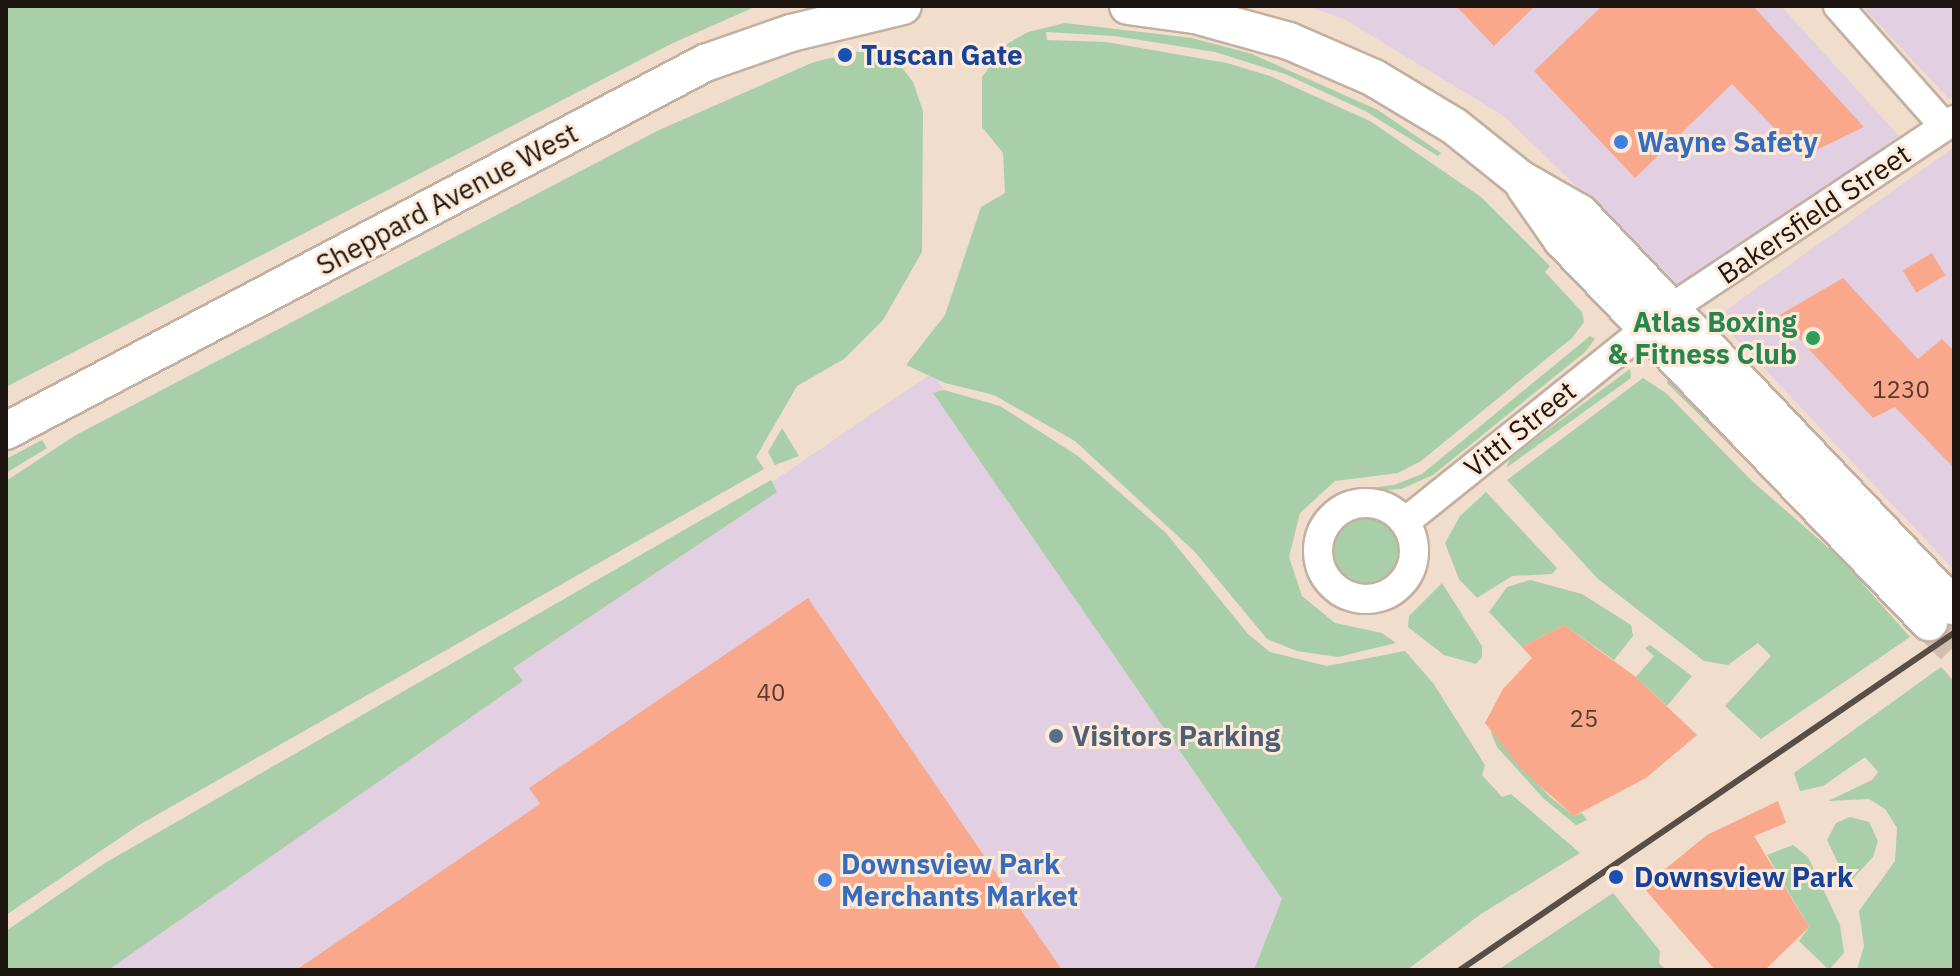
<!DOCTYPE html>
<html>
<head>
<meta charset="utf-8">
<style>
  body { margin:0 }
  #map { position:relative; width:1960px; height:976px; overflow:hidden; background:#f0ddcc; font-family:"IBM Plex Sans",sans-serif }
  div>[style] { position:absolute }
  .industrial>* { inset:0; background:#e2d0e2 }
  .green>* { inset:0; background:#a9cfa8 }
  .round { border-radius:50% }
  .building>* { inset:0; background:#faa88b; transform-origin:0 0 }
  .major-tunnel>* { height:36px; margin-top:-18px; transform-origin:0; background:repeating-linear-gradient(90deg,#d0bfb0 0 36px,transparent 0 54px) }
  .roads { filter:drop-shadow(2px 0 #c3b0a0) drop-shadow(-2px 0 #c3b0a0) drop-shadow(0 2px #c3b0a0) drop-shadow(0 -2px #c3b0a0) }
  .minor>* { height:28px; margin:-14px; padding:0 14px; transform-origin:14px; border-radius:14px; background:#fff }
  .minor>.ring { margin:-14px; padding:0; box-sizing:content-box; background:none; border:28px solid #fff; border-radius:50% }
  .major>* { height:36px; margin:-18px; padding:0 18px; transform-origin:18px; border-radius:18px; background:#fff }
  .rail>* { height:6px; margin:-3px; padding:0 3px; transform-origin:3px; border-radius:3px; background:#584e45 }
  .dots>* { width:22px; height:22px; translate:-50% -50%; box-sizing:border-box; border:4px solid #feead9; border-radius:50% }
  span { translate:-50% -50%; white-space:nowrap; text-align:center; line-height:1.15; -webkit-text-stroke:6px #feead9; paint-order:stroke }
  .number-label { font-size:24px; color:#553b30 }
  .number-label span { -webkit-text-stroke-width:0 }
  .transit-label { font-size:28px; color:#164399; font-weight:700 }
  .left { translate:0 -50%; text-align:left }
  .shop-label { font-size:28px; color:#366cbe; font-weight:700 }
  .street-label { font-size:28px; color:#1e1711 }
  .leisure-label { font-size:28px; color:#27864d; font-weight:700 }
  .right { translate:-100% -50%; text-align:right }
  .service-label { font-size:28px; color:#4e5e75; font-weight:700 }
  .frame { position:absolute; inset:0; border:8px solid #1e1711; pointer-events:none }
</style>
</head>
<body>
<div id="map">
  <div class="industrial">
    <i style="clip-path:polygon(1307px 6px,1781px 6px,1899px 136px,1681px 288px,1504px 116px,1344px 19px)"></i>
    <i style="clip-path:polygon(1862px 6px,1954px 6px,1954px 96px,1949px 99px)"></i>
    <i style="clip-path:polygon(1954px 147px,1954px 570px,1725px 327px,1721px 314px)"></i>
    <i style="clip-path:polygon(932px 373px,1300px 905px,1258px 970px,56px 970px)"></i>
  </div>
  <div class="green">
    <i style="clip-path:polygon(6px 6px,757px 6px,673px 43px,6px 387px)"></i>
    <i style="clip-path:polygon(1065px 23px,1192px 38px,1252px 54px,1378px 110px,1441px 153px,1438px 156px,1365px 111px,1285px 74px,1215px 52px,1115px 36px,1046px 32px,1047px 40px,1106px 42px,1227px 63px,1270px 76px,1370px 121px,1481px 197px,1550px 266px,1545px 272px,1582px 312px,1584px 322px,1572px 338px,1421px 461px,1398px 473px,1335px 481px,1300px 513px,1289px 557px,1302px 596px,1335px 623px,1382px 633px,1396px 643px,1338px 657px,1297px 651px,1267px 639px,1195px 552px,1075px 441px,994px 395px,945px 383px,906px 365px,945px 315px,981px 207px,1005px 193px,1003px 153px,982px 127px,982px 77px,1007px 44px,1028px 32px)"></i>
    <i style="clip-path:polygon(865px 50px,885px 55px,903px 69px,913px 82px,923px 111px,922px 252px,883px 320px,844px 359px,797px 386px,756px 457px,764px 469px,139px 825px,6px 915px,6px 481px,76px 435px,659px 130px,814px 62px)"></i>
    <i style="clip-path:polygon(1590px 336px,1595px 339px,1585px 352px,1433px 475px,1401px 489px,1346px 493px,1320px 510px,1310px 526px,1306px 524px,1338px 492px,1394px 485px,1422px 474px)"></i>
    <i style="clip-path:polygon(1630px 369px,1631px 378px,1506px 468px,1511px 457px)"></i>
    <i style="clip-path:polygon(1668px 375px,1778px 490px,1777px 492px,1667px 383px)"></i>
    <i style="clip-path:polygon(1643px 378px,1666px 393px,1752px 481px,1839px 557px,1910px 637px,1761px 739px,1725px 706px,1771px 656px,1758px 643px,1728px 665px,1704px 661px,1598px 579px,1507px 480px)"></i>
    <i style="clip-path:polygon(944px 390px,1000px 406px,1078px 456px,1166px 533px,1248px 634px,1270px 652px,1327px 666px,1405px 651px,1433px 683px,1485px 765px,1482px 775px,1502px 797px,1511px 794px,1580px 853px,1481px 914px,1407px 970px,1254px 970px,1282px 899px,933px 393px)"></i>
    <i style="clip-path:polygon(782px 428px,799px 456px,775px 465px,768px 452px)"></i>
    <i style="clip-path:polygon(42px 440px,47px 448px,6px 473px,6px 459px)"></i>
    <i style="clip-path:polygon(771px 480px,777px 492px,513px 668px,523px 681px,108px 970px,6px 970px,6px 931px,105px 863px)"></i>
    <i style="clip-path:polygon(1486px 492px,1557px 568px,1552px 574px,1512px 576px,1477px 598px,1459px 579px,1445px 543px,1460px 516px)"></i>
    <i class="round" style="left:1334px;top:518px;width:66px;height:66px"></i>
    <i style="clip-path:polygon(1530px 580px,1582px 594px,1631px 625px,1633px 636px,1614px 660px,1564px 625px,1522px 647px,1489px 612px,1507px 587px)"></i>
    <i style="clip-path:polygon(1442px 583px,1482px 646px,1482px 657px,1476px 664px,1444px 655px,1408px 627px,1409px 616px)"></i>
    <i style="clip-path:polygon(1650px 645px,1692px 676px,1667px 706px,1636px 677px,1654px 656px,1645px 648px)"></i>
    <i style="clip-path:polygon(1941px 667px,1954px 681px,1954px 970px,1857px 970px,1864px 946px,1859px 911px,1895px 861px,1897px 828px,1885px 809px,1869px 799px,1828px 801px,1872px 780px,1878px 772px,1865px 757px,1823px 786px,1800px 791px,1794px 773px)"></i>
    <i style="clip-path:polygon(1490px 730px,1549px 796px,1574px 816px,1582px 813px,1587px 820px,1576px 825px,1544px 799px,1497px 747px)"></i>
    <i style="clip-path:polygon(1850px 817px,1869px 822px,1878px 841px,1873px 857px,1848px 884px,1827px 840px,1836px 823px)"></i>
    <i style="clip-path:polygon(1793px 845px,1808px 857px,1840px 925px,1844px 953px,1829px 970px,1799px 941px,1809px 927px,1767px 855px)"></i>
    <i style="clip-path:polygon(1613px 893px,1660px 951px,1659px 963px,1666px 970px,1498px 970px)"></i>
  </div>
  <div class="building">
    <i style="clip-path:polygon(1456px 6px,1535px 6px,1494px 46px)"></i>
    <i style="clip-path:polygon(1602px 6px,1753px 6px,1864px 127px,1802px 157px,1732px 84px,1635px 178px,1534px 71px)"></i>
    <i style="left:1932px;top:253px;width:26px;height:34px;rotate:59deg"></i>
    <i style="clip-path:polygon(1843px 278px,1918px 359px,1942px 339px,1954px 351px,1954px 468px,1895px 407px,1873px 418px,1778px 316px)"></i>
    <i style="clip-path:polygon(808px 598px,1062px 970px,296px 970px,540px 804px,529px 788px)"></i>
    <i style="clip-path:polygon(1564px 625px,1636px 677px,1697px 735px,1646px 778px,1574px 816px,1521px 769px,1485px 723px,1503px 689px,1532px 658px,1522px 647px)"></i>
    <i style="clip-path:polygon(1778px 801px,1786px 823px,1754px 836px,1809px 927px,1765px 970px,1715px 970px,1643px 887px,1707px 835px)"></i>
  </div>
  <div class="major-tunnel">
    <i style="left:1929px;top:622px;width:35px;rotate:45deg"></i>
  </div>
  <div class="roads">
    <div class="minor">
      <i style="left:1838px;top:6px;width:160px;rotate:48.5deg"></i>
      <i class="ring" style="left:1318px;top:503px;width:68px;height:68px"></i>
      <i style="left:1405px;top:522px;width:344px;rotate:-38.7deg"></i>
      <i style="left:1673px;top:307px;width:338px;rotate:-33.6deg"></i>
    </div>
    <div class="major">
      <i style="left:1128px;top:6px;width:68px;rotate:7.7deg"></i>
      <i style="left:1195px;top:15px;width:98px;rotate:15.5deg"></i>
      <i style="left:1289px;top:41px;width:93px;rotate:23.5deg"></i>
      <i style="left:1374px;top:78px;width:93px;rotate:31deg"></i>
      <i style="left:1454px;top:126px;width:83px;rotate:38.7deg"></i>
      <i style="left:1519px;top:178px;width:70px;rotate:29.8deg"></i>
      <i style="left:1580px;top:213px;width:542px;rotate:46.5deg"></i>
      <i style="left:1525px;top:187px;width:65px;rotate:55.1deg"></i>
      <i style="left:1562px;top:240px;width:530px;rotate:46.15deg"></i>
      <i style="left:6px;top:431px;width:790px;rotate:-27.77deg"></i>
      <i style="left:705px;top:63px;width:91px;rotate:-19.2deg"></i>
      <i style="left:791px;top:33px;width:115px;rotate:-13.6deg"></i>
    </div>
  </div>
  <div class="rail">
    <i style="left:1460px;top:970px;width:598px;rotate:-34.3deg"></i>
  </div>
  <div class="dots">
    <i style="left:845px;top:55px;background:#1a4fb4"></i>
    <i style="left:1621px;top:142px;background:#3f7fe0"></i>
    <i style="left:1813px;top:338px;background:#2e9e5b"></i>
    <i style="left:1056px;top:736px;background:#5c6f8a"></i>
    <i style="left:1616px;top:877px;background:#1a4fb4"></i>
    <i style="left:825px;top:880px;background:#3f7fe0"></i>
  </div>
  <div class="number-label">
    <span style="left:1901px;top:390px">1230</span>
    <span style="left:771px;top:693px">40</span>
    <span style="left:1584px;top:719px">25</span>
  </div>
  <div class="transit-label">
    <span class="left" style="left:861px;top:55px">Tuscan Gate</span>
    <span class="left" style="left:1634px;top:877px">Downsview Park</span>
  </div>
  <div class="shop-label">
    <span class="left" style="left:1637px;top:142px">Wayne Safety</span>
    <span class="left" style="left:841px;top:880px">Downsview Park<br>Merchants Market</span>
  </div>
  <div class="street-label">
    <span style="left:447px;top:199px;rotate:-28deg">Sheppard Avenue West</span>
    <span style="left:1814px;top:214px;rotate:-34deg">Bakersfield Street</span>
    <span style="left:1520px;top:429px;rotate:-39deg">Vitti Street</span>
  </div>
  <div class="leisure-label">
    <span class="right" style="left:1797px;top:338px">Atlas Boxing<br>&amp; Fitness Club</span>
  </div>
  <div class="service-label">
    <span class="left" style="left:1072px;top:736px">Visitors Parking</span>
  </div>
  <div class="frame"></div>
</div>
</body>
</html>
